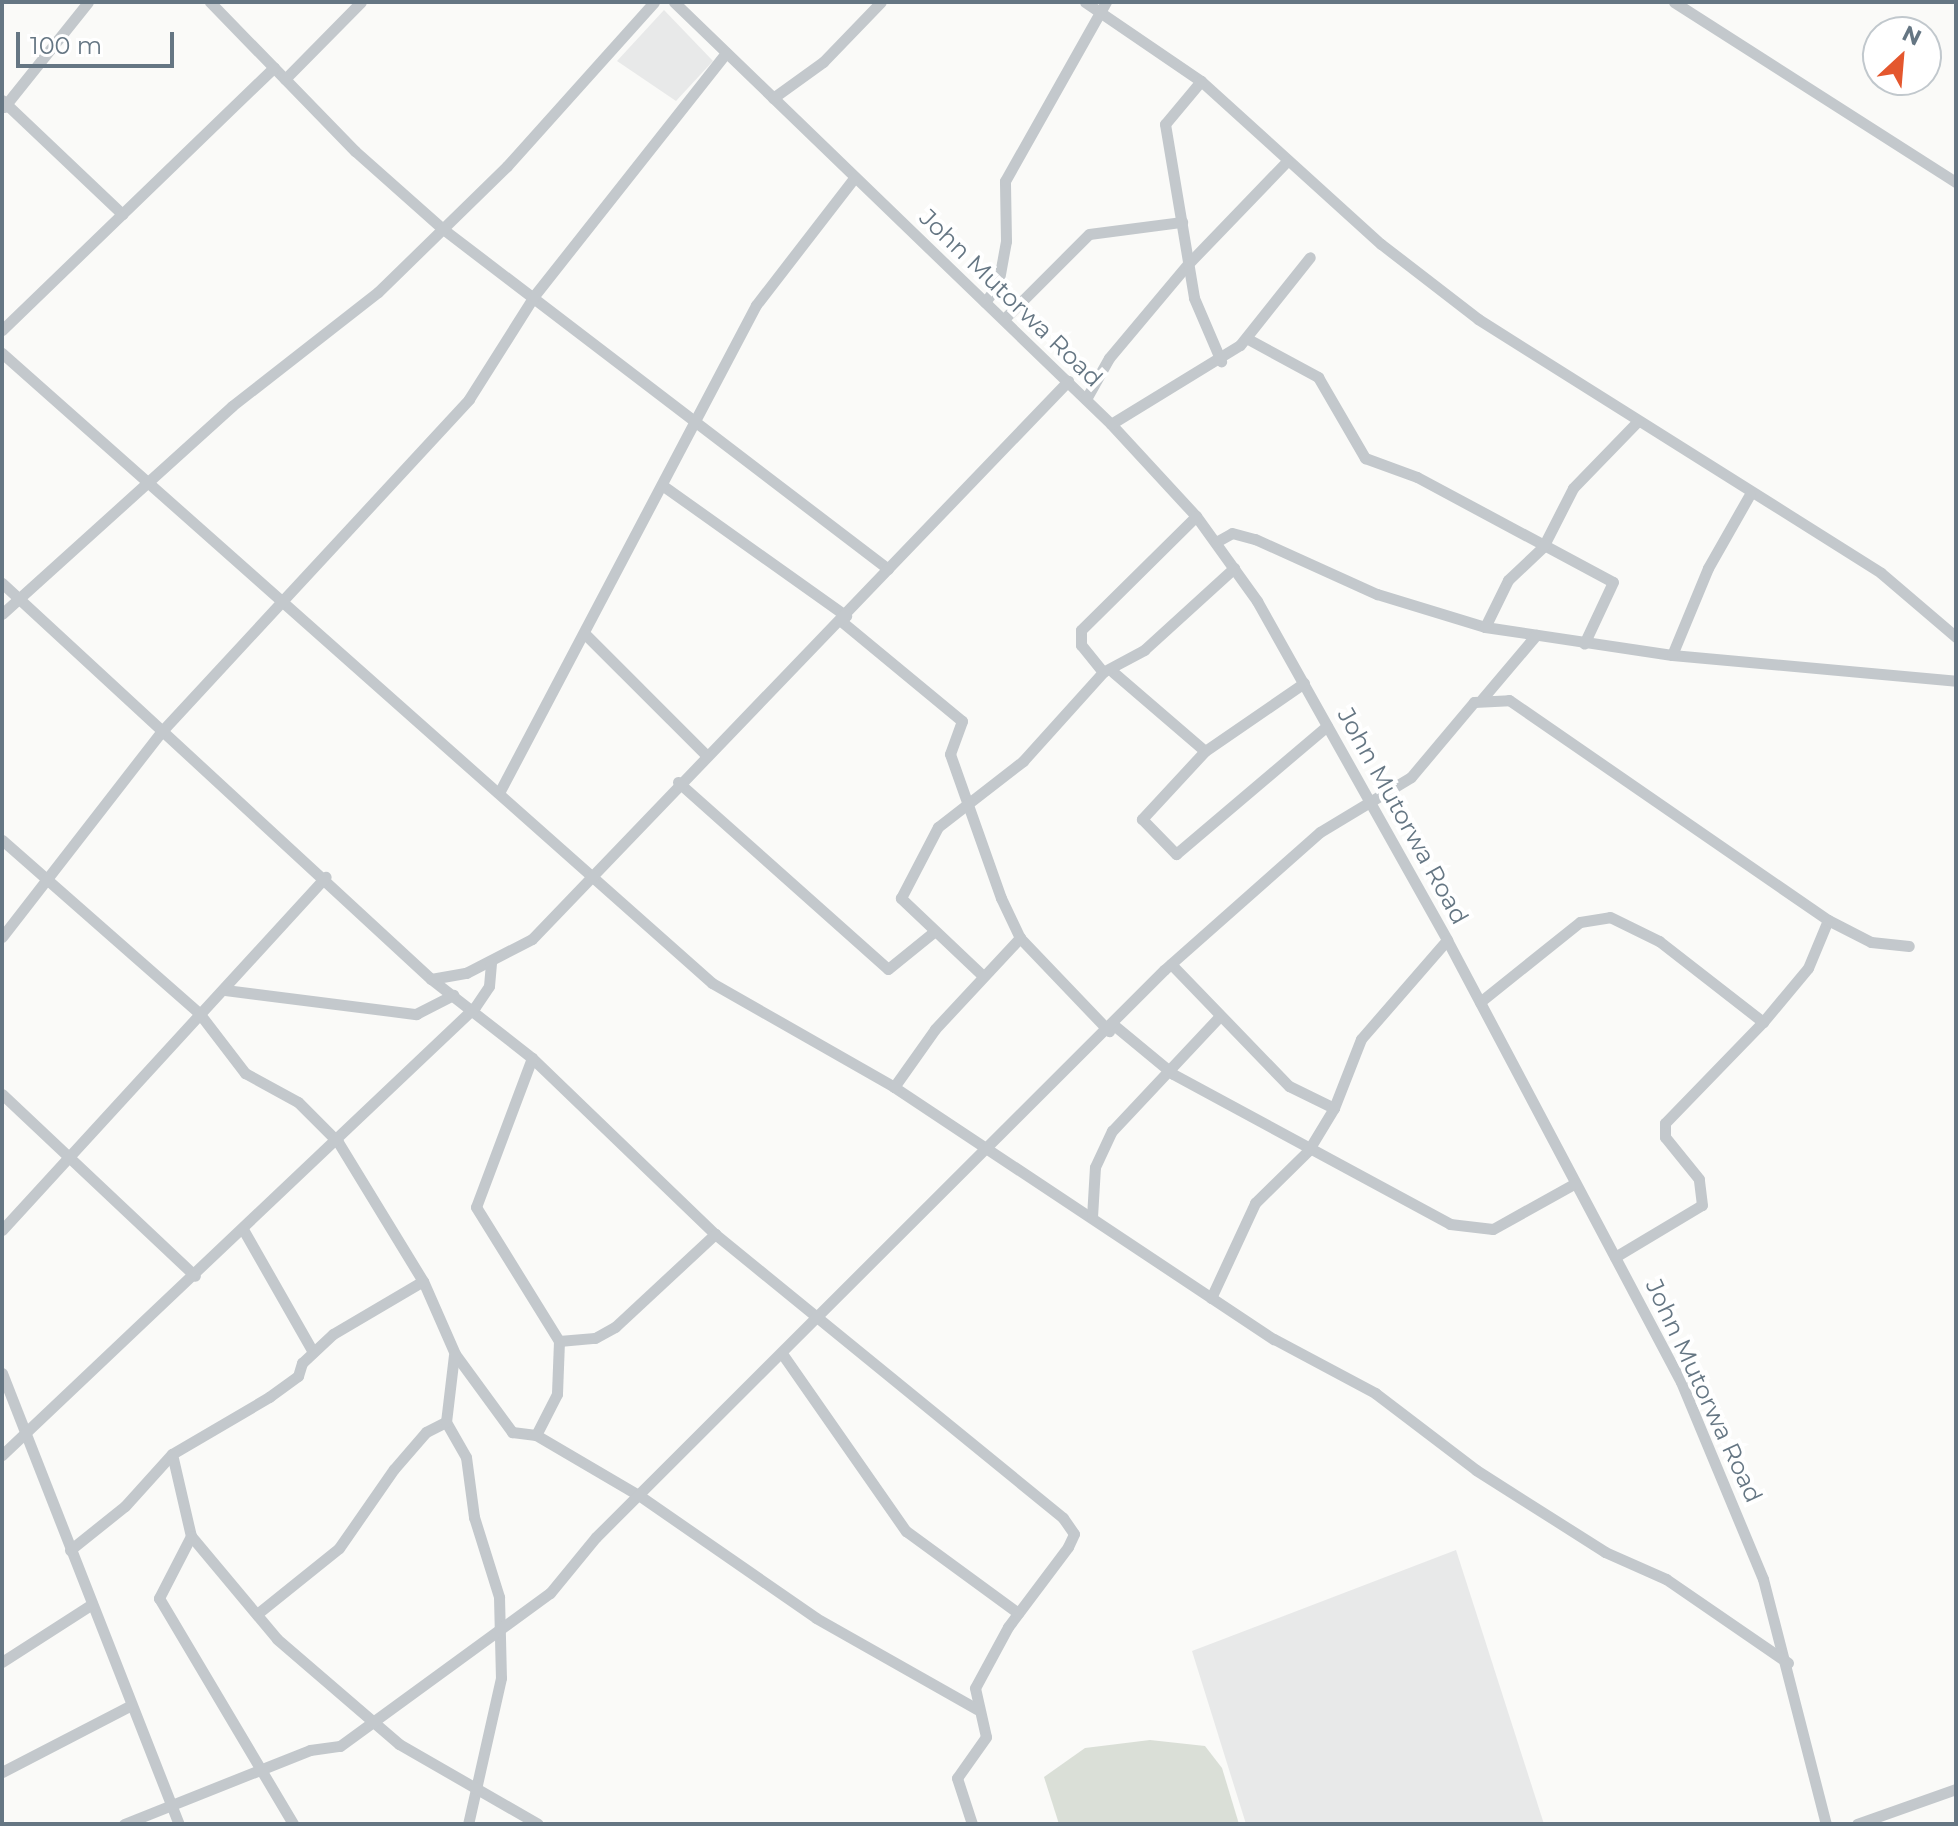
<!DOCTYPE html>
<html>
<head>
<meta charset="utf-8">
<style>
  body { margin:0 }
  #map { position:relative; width:1958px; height:1826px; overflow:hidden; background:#fafaf8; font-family:Montserrat,sans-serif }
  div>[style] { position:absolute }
  .built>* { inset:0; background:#e8e9e9 }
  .green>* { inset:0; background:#dadfd7 }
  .minor>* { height:11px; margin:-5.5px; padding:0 5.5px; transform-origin:5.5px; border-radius:5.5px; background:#c3c8cc }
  span { translate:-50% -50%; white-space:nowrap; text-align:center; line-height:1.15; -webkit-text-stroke:8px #fff; paint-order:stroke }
  .street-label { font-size:24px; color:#657683 }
  .frame { position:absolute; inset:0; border:4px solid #657683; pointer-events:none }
  .north { position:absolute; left:1862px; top:16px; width:80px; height:80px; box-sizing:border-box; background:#fff; border:2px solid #c1c8cd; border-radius:50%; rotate:26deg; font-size:22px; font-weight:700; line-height:32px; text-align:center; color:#657683 }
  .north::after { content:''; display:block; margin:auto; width:28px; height:36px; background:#e4572e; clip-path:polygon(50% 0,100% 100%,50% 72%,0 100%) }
  .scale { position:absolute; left:16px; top:32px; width:158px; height:36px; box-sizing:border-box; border:4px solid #657683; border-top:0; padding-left:10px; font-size:24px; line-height:28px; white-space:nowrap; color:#657683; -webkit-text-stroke:6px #fff; paint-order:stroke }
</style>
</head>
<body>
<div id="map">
  <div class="built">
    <i style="clip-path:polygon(664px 10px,713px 61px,676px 101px,617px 61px)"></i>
    <i style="clip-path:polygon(1456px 1550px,1544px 1824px,1246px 1824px,1192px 1651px)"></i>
  </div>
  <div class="green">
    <i style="clip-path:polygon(1150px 1740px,1205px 1746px,1222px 1768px,1239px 1824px,1059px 1824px,1044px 1777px,1085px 1748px)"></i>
  </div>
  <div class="minor">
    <i style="left:210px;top:2px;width:208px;rotate:45.8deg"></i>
    <i style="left:355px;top:151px;width:118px;rotate:41.6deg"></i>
    <i style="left:443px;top:229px;width:560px;rotate:37.38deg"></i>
    <i style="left:674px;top:2px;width:607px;rotate:44deg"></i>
    <i style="left:1111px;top:424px;width:125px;rotate:47.3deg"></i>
    <i style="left:1196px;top:516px;width:105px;rotate:54.3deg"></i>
    <i style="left:1257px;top:601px;width:389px;rotate:60.7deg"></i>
    <i style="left:1447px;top:940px;width:500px;rotate:62.1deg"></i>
    <i style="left:1681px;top:1382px;width:213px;rotate:67.4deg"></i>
    <i style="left:1763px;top:1579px;width:253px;rotate:75.6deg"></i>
    <i style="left:1085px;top:2px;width:140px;rotate:34.3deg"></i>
    <i style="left:1201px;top:81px;width:243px;rotate:42.2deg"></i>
    <i style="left:1381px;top:244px;width:123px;rotate:37.7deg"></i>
    <i style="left:1478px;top:319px;width:476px;rotate:32.2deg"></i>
    <i style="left:1881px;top:573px;width:99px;rotate:40.5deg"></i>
    <i style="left:1674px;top:2px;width:335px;rotate:32.6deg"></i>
    <i style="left:285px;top:79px;width:108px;rotate:-45.4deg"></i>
    <i style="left:1201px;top:81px;width:56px;rotate:129.9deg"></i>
    <i style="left:1165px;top:124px;width:176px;rotate:80.5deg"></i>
    <i style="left:1194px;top:298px;width:69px;rotate:66.8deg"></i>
    <i style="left:773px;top:98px;width:62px;rotate:-35.8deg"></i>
    <i style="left:823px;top:62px;width:83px;rotate:-46deg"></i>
    <i style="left:2px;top:100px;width:166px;rotate:43.5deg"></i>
    <i style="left:4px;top:107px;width:134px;rotate:-51.3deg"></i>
    <i style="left:985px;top:302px;width:21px;rotate:-53deg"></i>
    <i style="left:998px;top:285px;width:45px;rotate:-79.7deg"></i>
    <i style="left:1006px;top:241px;width:60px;rotate:-91deg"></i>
    <i style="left:1005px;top:181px;width:206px;rotate:-60.6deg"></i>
    <i style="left:1004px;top:319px;width:120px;rotate:-45deg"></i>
    <i style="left:1089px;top:234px;width:94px;rotate:-7.4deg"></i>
    <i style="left:2px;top:330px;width:378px;rotate:-44deg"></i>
    <i style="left:1248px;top:339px;width:80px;rotate:28.5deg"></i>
    <i style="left:1318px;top:377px;width:94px;rotate:59.9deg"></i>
    <i style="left:1365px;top:458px;width:55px;rotate:20.1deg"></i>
    <i style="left:1417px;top:477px;width:222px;rotate:28.2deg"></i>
    <i style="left:1613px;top:582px;width:68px;rotate:115.1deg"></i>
    <i style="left:2px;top:353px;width:949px;rotate:41.58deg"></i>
    <i style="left:712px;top:983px;width:210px;rotate:29.7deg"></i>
    <i style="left:894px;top:1087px;width:456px;rotate:33.6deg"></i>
    <i style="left:1274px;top:1339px;width:115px;rotate:28.1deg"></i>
    <i style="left:1375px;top:1393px;width:127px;rotate:37.3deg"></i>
    <i style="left:1476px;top:1470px;width:153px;rotate:32.4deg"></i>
    <i style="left:1605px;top:1552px;width:67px;rotate:23.9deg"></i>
    <i style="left:1666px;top:1579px;width:148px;rotate:34.5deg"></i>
    <i style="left:1086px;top:399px;width:47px;rotate:-60.7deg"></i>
    <i style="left:1109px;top:358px;width:123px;rotate:-50deg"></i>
    <i style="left:1188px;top:264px;width:143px;rotate:-46.1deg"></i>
    <i style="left:1111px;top:424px;width:151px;rotate:-31.5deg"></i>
    <i style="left:1240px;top:345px;width:112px;rotate:-51.5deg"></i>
    <i style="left:662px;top:485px;width:226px;rotate:35.4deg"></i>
    <i style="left:1216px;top:542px;width:18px;rotate:-29deg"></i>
    <i style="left:1232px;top:533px;width:24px;rotate:15deg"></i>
    <i style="left:1255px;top:539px;width:134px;rotate:24.3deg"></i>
    <i style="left:1377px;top:594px;width:113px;rotate:17deg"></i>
    <i style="left:1485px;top:627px;width:189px;rotate:8.5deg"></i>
    <i style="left:1672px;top:655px;width:285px;rotate:5.2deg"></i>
    <i style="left:2px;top:583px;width:584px;rotate:42.71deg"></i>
    <i style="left:431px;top:979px;width:128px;rotate:38deg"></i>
    <i style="left:532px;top:1058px;width:254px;rotate:43.9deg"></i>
    <i style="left:715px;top:1234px;width:449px;rotate:39.2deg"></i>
    <i style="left:1063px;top:1518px;width:19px;rotate:55deg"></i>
    <i style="left:1074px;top:1534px;width:14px;rotate:115deg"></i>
    <i style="left:1068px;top:1547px;width:100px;rotate:126.9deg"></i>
    <i style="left:1008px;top:1627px;width:69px;rotate:118.4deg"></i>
    <i style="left:975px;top:1688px;width:50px;rotate:77.3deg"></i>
    <i style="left:986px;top:1737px;width:50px;rotate:125.3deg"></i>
    <i style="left:957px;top:1778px;width:48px;rotate:71.9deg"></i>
    <i style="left:2px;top:614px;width:310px;rotate:-42.1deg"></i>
    <i style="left:232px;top:406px;width:185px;rotate:-38deg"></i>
    <i style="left:378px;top:292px;width:180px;rotate:-44.3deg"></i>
    <i style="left:507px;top:166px;width:220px;rotate:-48.1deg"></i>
    <i style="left:841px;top:621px;width:157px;rotate:39.6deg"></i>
    <i style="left:962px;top:721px;width:35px;rotate:110deg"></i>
    <i style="left:950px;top:754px;width:153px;rotate:70.5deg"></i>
    <i style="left:1001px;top:898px;width:44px;rotate:64.6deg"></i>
    <i style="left:1020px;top:938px;width:129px;rotate:46.3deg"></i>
    <i style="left:1485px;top:627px;width:52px;rotate:-63.9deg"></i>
    <i style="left:1508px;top:580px;width:48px;rotate:-43.3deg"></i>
    <i style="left:1543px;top:547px;width:66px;rotate:-63deg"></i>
    <i style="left:1573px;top:488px;width:93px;rotate:-45.9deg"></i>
    <i style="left:585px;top:634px;width:171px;rotate:45deg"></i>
    <i style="left:1672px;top:655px;width:94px;rotate:-67.5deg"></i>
    <i style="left:1708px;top:568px;width:85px;rotate:-60.4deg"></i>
    <i style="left:1103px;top:672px;width:35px;rotate:-129deg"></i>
    <i style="left:1081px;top:645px;width:15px;rotate:-90deg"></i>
    <i style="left:1081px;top:630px;width:162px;rotate:-44.7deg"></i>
    <i style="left:1113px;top:672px;width:121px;rotate:40.7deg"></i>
    <i style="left:1304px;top:683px;width:120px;rotate:145.5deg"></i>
    <i style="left:1205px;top:751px;width:93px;rotate:132.8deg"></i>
    <i style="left:1142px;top:819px;width:49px;rotate:45.8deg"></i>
    <i style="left:1176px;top:854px;width:198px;rotate:-40.3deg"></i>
    <i style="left:1482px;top:699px;width:84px;rotate:-49.8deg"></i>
    <i style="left:678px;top:782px;width:281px;rotate:41.7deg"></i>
    <i style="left:888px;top:969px;width:60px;rotate:-39deg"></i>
    <i style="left:500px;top:791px;width:549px;rotate:-62.22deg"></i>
    <i style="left:756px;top:305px;width:160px;rotate:-52.3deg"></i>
    <i style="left:2px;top:840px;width:262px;rotate:41.3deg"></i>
    <i style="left:199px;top:1013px;width:76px;rotate:52.5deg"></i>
    <i style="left:245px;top:1073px;width:60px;rotate:28.7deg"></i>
    <i style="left:298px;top:1102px;width:57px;rotate:45deg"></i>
    <i style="left:338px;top:1142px;width:163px;rotate:58.6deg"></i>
    <i style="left:423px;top:1281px;width:80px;rotate:66.3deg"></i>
    <i style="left:455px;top:1354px;width:97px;rotate:53.8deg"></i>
    <i style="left:512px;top:1432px;width:24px;rotate:7deg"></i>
    <i style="left:536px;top:1435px;width:121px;rotate:30.4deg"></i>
    <i style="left:640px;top:1496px;width:214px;rotate:34.7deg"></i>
    <i style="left:816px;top:1618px;width:185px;rotate:29.5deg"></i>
    <i style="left:2px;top:937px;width:261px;rotate:-52.2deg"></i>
    <i style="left:162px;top:731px;width:452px;rotate:-47.2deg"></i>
    <i style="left:469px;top:399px;width:122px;rotate:-57.7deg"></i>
    <i style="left:534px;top:296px;width:310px;rotate:-51.7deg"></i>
    <i style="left:1171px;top:964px;width:170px;rotate:46deg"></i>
    <i style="left:1289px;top:1086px;width:50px;rotate:26.1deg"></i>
    <i style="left:982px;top:975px;width:112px;rotate:-136.5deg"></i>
    <i style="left:901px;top:898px;width:80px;rotate:-62.5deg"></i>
    <i style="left:938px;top:827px;width:108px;rotate:-37.8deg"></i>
    <i style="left:1023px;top:761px;width:120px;rotate:-48deg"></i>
    <i style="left:1103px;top:672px;width:47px;rotate:-28.2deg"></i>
    <i style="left:1144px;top:650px;width:122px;rotate:-42.3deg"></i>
    <i style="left:431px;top:979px;width:36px;rotate:-10deg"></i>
    <i style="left:466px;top:973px;width:74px;rotate:-27.3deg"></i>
    <i style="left:532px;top:939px;width:774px;rotate:-46.15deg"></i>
    <i style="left:225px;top:990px;width:193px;rotate:7.2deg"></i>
    <i style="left:416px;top:1014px;width:42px;rotate:-27.2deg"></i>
    <i style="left:1480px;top:1002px;width:128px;rotate:-38.7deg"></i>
    <i style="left:1580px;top:922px;width:30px;rotate:-9deg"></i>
    <i style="left:1610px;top:917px;width:55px;rotate:26.1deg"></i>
    <i style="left:1659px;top:941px;width:132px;rotate:37.9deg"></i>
    <i style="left:1763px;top:1022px;width:70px;rotate:-50.2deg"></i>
    <i style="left:1808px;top:968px;width:52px;rotate:-67.4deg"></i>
    <i style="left:1115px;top:1026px;width:75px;rotate:39.6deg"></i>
    <i style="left:1173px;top:1074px;width:315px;rotate:28.4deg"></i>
    <i style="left:1450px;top:1224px;width:43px;rotate:6.6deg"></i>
    <i style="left:1493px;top:1229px;width:93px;rotate:-29.1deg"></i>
    <i style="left:532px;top:1058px;width:159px;rotate:110.6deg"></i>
    <i style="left:476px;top:1207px;width:158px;rotate:58.2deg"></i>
    <i style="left:559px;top:1341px;width:53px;rotate:92.2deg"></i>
    <i style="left:557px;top:1394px;width:46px;rotate:117.1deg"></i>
    <i style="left:894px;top:1087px;width:71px;rotate:-54.7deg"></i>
    <i style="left:935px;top:1029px;width:125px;rotate:-47deg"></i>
    <i style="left:2px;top:1094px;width:265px;rotate:43.3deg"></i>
    <i style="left:1092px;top:1217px;width:50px;rotate:-86.6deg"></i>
    <i style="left:1095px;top:1167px;width:40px;rotate:-65deg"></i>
    <i style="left:1112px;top:1131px;width:156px;rotate:-46.8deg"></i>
    <i style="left:2px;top:1230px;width:479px;rotate:-47.5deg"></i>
    <i style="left:244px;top:1231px;width:139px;rotate:60.3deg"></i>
    <i style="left:1615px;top:1257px;width:101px;rotate:-30.9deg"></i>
    <i style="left:1702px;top:1205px;width:26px;rotate:-97deg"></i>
    <i style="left:1699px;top:1179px;width:54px;rotate:-129deg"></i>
    <i style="left:1665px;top:1137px;width:14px;rotate:-90deg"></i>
    <i style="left:1665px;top:1123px;width:141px;rotate:-45.9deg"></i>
    <i style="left:1211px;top:1298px;width:105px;rotate:-65.1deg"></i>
    <i style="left:1255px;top:1203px;width:74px;rotate:-44.5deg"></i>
    <i style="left:1308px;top:1151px;width:50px;rotate:-58.8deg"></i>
    <i style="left:1334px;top:1108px;width:74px;rotate:-68.6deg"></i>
    <i style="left:1361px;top:1039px;width:131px;rotate:-49deg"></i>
    <i style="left:559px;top:1341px;width:36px;rotate:-5deg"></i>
    <i style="left:595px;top:1338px;width:23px;rotate:-29deg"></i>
    <i style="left:615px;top:1327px;width:137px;rotate:-42.9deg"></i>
    <i style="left:783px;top:1355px;width:215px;rotate:55.1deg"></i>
    <i style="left:906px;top:1531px;width:139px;rotate:36.2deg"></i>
    <i style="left:2px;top:1373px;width:484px;rotate:68.6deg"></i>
    <i style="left:446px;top:1422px;width:40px;rotate:60.3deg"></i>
    <i style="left:466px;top:1457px;width:61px;rotate:82.4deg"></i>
    <i style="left:474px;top:1517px;width:84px;rotate:72.6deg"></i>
    <i style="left:499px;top:1597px;width:81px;rotate:88.6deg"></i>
    <i style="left:501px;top:1678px;width:150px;rotate:102.7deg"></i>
    <i style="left:172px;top:1454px;width:84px;rotate:77deg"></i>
    <i style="left:191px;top:1536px;width:134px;rotate:50.1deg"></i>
    <i style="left:277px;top:1639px;width:161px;rotate:40.7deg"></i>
    <i style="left:399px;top:1744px;width:160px;rotate:29.9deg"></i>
    <i style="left:2px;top:1455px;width:651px;rotate:-43.45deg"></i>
    <i style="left:475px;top:1007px;width:25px;rotate:-56deg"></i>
    <i style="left:489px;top:986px;width:24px;rotate:-85deg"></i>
    <i style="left:191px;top:1536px;width:70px;rotate:117.3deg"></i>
    <i style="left:159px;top:1598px;width:263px;rotate:59.3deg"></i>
    <i style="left:70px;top:1550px;width:70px;rotate:-38.7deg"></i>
    <i style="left:125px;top:1506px;width:70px;rotate:-47.9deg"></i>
    <i style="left:172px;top:1454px;width:113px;rotate:-30.4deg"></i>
    <i style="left:269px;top:1397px;width:36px;rotate:-36deg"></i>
    <i style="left:298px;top:1376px;width:14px;rotate:-73deg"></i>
    <i style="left:302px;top:1363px;width:42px;rotate:-43.1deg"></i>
    <i style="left:333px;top:1334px;width:104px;rotate:-30.5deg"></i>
    <i style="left:257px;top:1614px;width:105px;rotate:-38.8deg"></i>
    <i style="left:339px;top:1548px;width:96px;rotate:-55.2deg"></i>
    <i style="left:394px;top:1469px;width:49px;rotate:-49.1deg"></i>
    <i style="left:426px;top:1432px;width:22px;rotate:-27deg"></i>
    <i style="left:446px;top:1422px;width:67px;rotate:-83.2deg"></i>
    <i style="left:2px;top:1662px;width:107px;rotate:-32.8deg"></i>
    <i style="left:2px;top:1772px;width:145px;rotate:-27.4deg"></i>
    <i style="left:124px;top:1824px;width:200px;rotate:-21.7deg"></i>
    <i style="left:310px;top:1750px;width:30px;rotate:-8deg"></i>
    <i style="left:340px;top:1746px;width:260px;rotate:-36.1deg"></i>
    <i style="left:550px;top:1593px;width:72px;rotate:-50.6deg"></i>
    <i style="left:596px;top:1537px;width:803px;rotate:-44.95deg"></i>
    <i style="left:1164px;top:970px;width:208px;rotate:-41.5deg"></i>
    <i style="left:1320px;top:832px;width:106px;rotate:-31.1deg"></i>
    <i style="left:1411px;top:777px;width:98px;rotate:-50deg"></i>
    <i style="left:1474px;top:702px;width:35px;rotate:-3deg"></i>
    <i style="left:1509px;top:700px;width:388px;rotate:34.6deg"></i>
    <i style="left:1828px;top:920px;width:48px;rotate:27.1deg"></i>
    <i style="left:1871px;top:942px;width:38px;rotate:6deg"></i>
    <i style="left:1857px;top:1824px;width:105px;rotate:-19.5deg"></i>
  </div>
  <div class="street-label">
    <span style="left:1011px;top:298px;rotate:44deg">John Mutorwa Road</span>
    <span style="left:1403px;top:816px;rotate:61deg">John Mutorwa Road</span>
    <span style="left:1704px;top:1391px;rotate:65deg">John Mutorwa Road</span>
  </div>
  <div class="frame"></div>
  <div class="north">N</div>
  <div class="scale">100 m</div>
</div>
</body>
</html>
